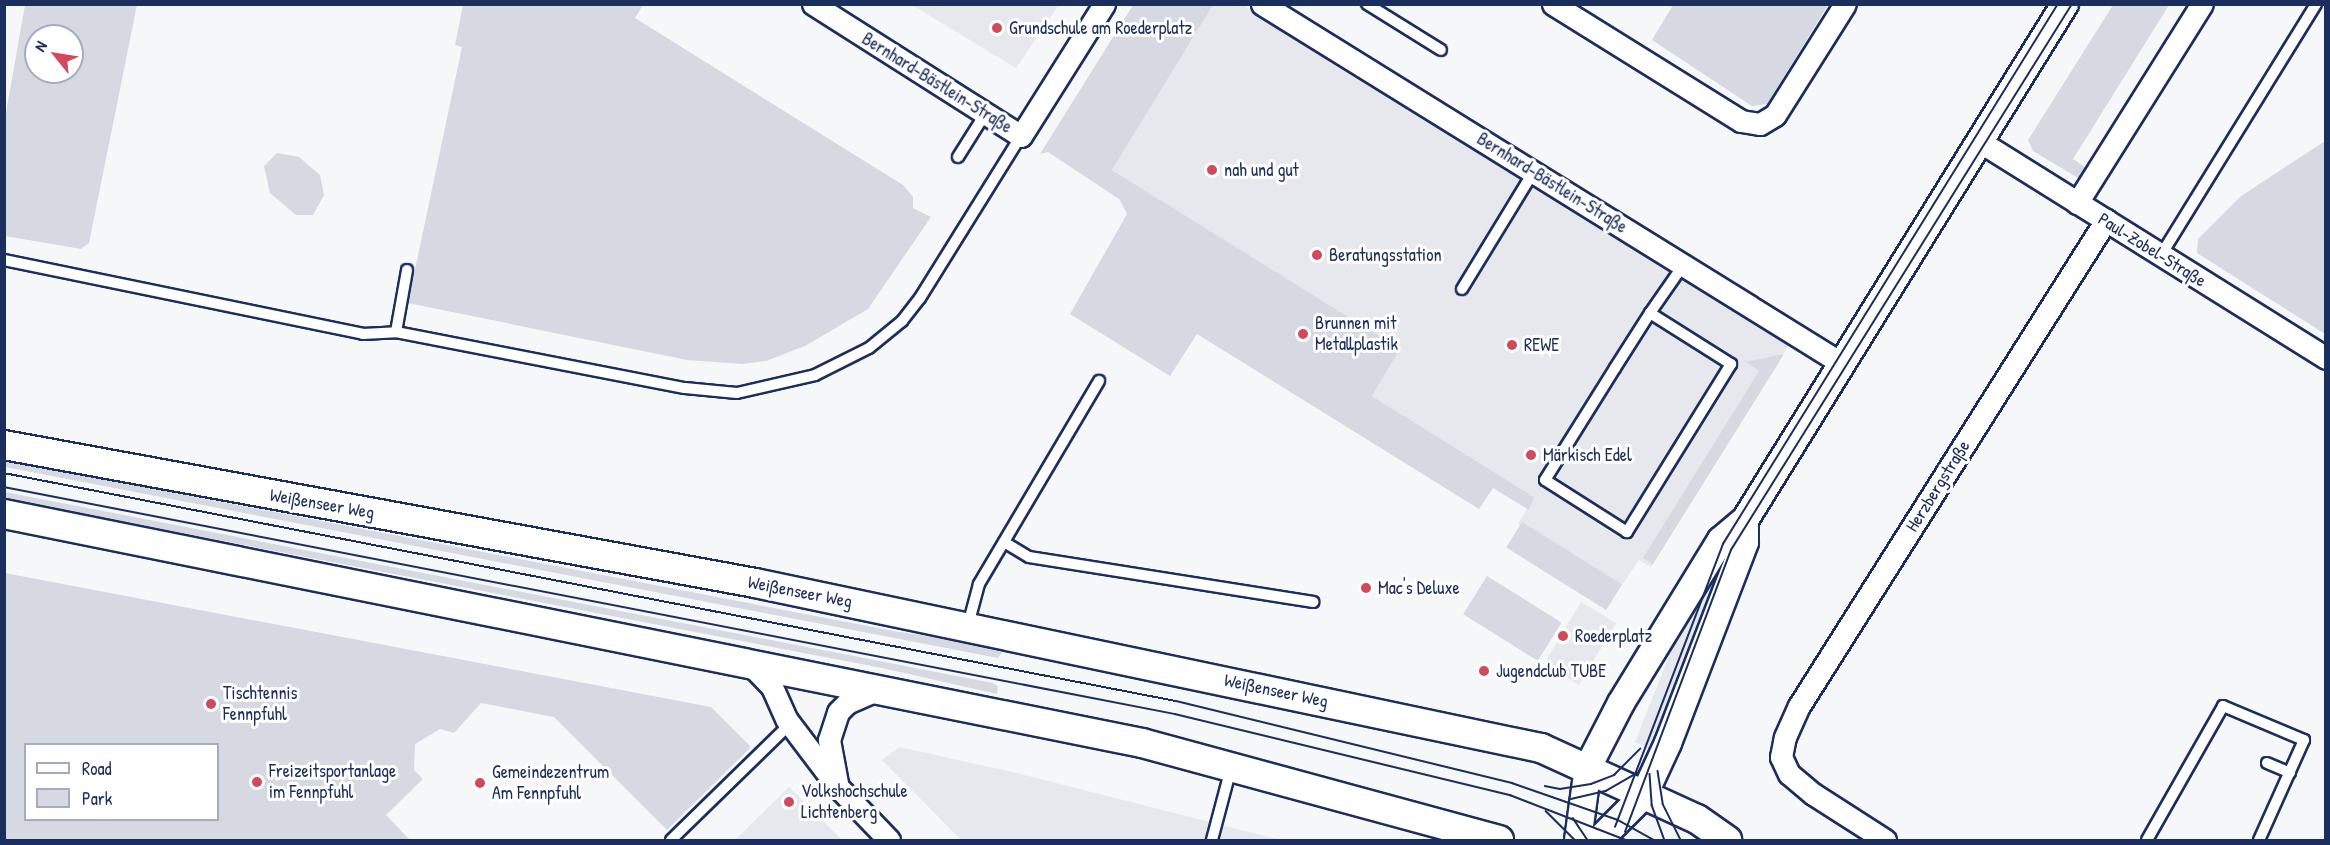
<!DOCTYPE html>
<html>
<head>
<meta charset="utf-8">
<style>
  body { margin:0 }
  #map { position:relative; width:2330px; height:845px; overflow:hidden; background:#f6f7f9; font-family:"Patrick Hand",sans-serif }
  div>[style] { position:absolute }
  .built>* { inset:0; background:#e6e8ee; transform-origin:0 0 }
  .green>* { inset:0; background:#d6d9e2; transform-origin:0 0 }
  .roads { filter:drop-shadow(2px 0 #1b2f5e) drop-shadow(-2px 0 #1b2f5e) drop-shadow(0 2px #1b2f5e) drop-shadow(0 -2px #1b2f5e) }
  .service>* { height:10px; margin:-5px; padding:0 5px; transform-origin:5px; border-radius:5px; background:#fff }
  .minor>* { height:21px; margin:-10.5px; padding:0 10.5px; transform-origin:10.5px; border-radius:10.5px; background:#fff }
  .tertiary>* { height:26px; margin:-13px; padding:0 13px; transform-origin:13px; border-radius:13px; background:#fff }
  .secondary>* { height:28px; margin:-14px; padding:0 14px; transform-origin:14px; border-radius:14px; background:#fff }
  .tram>* { height:1.5px; margin:-0.75px; padding:0 0.75px; transform-origin:0.75px; border-radius:0.75px; background:#1b2f5e }
  .dots>* { width:16px; height:16px; translate:-50% -50%; box-sizing:border-box; border:3px solid #fff; border-radius:50% }
  span { translate:-50% -50%; white-space:nowrap; text-align:center; line-height:1.15; -webkit-text-stroke:6px #fff; paint-order:stroke }
  .poi-label { font-size:18px; color:#1b2f5e }
  .left { translate:0 -50%; text-align:left }
  .street-label { font-size:18px; color:#1b2f5e }
  .frame { position:absolute; inset:0; border:6px solid #1b2f5e; pointer-events:none }
  .legend { position:absolute; left:24px; top:743px; width:195px; height:78px; box-sizing:border-box; background:#fff; border:2px solid #a4acbf; margin:0; padding:8px 10px; list-style:none; font-size:18px; color:#1b2f5e }
  .legend li { display:flex; align-items:center; gap:12px; height:30px }
  .legend b { width:30px; border:2px solid #a4acbf }
  .north { position:absolute; left:24px; top:24px; width:60px; height:60px; box-sizing:border-box; background:#fff; border:2px solid #a4acbf; border-radius:50%; rotate:300deg; font-size:16px; font-weight:700; line-height:24px; text-align:center; color:#1b2f5e }
  .north::after { content:''; display:block; margin:auto; width:21px; height:27px; background:#d1495b; clip-path:polygon(50% 0,100% 100%,50% 72%,0 100%) }
</style>
</head>
<body>
<div id="map">
  <div class="built">
    <i style="clip-path:polygon(912px 5px,1059px 5px,1016px 68px)"></i>
    <i style="clip-path:polygon(1213px 5px,1243px 5px,1790px 343px,1651px 567px,1639px 560px,1622px 585px,1518px 524px,1534px 497px,1372px 396px,1400px 349px,1112px 170px)"></i>
    <i style="clip-path:polygon(1726px 546px,1735px 551px,1652px 751px,1635px 742px,1687px 610px)"></i>
    <i style="left:1581px;top:602px;width:41px;height:72px;rotate:31deg"></i>
    <i style="clip-path:polygon(899px 747px,1016px 773px,1281px 840px,961px 840px,882px 760px)"></i>
    <i style="clip-path:polygon(789px 787px,842px 840px,735px 840px)"></i>
  </div>
  <div class="green">
    <i style="clip-path:polygon(evenodd,25px 5px,137px 5px,89px 243px,81px 249px,5px 236px,5px 118px,25px 5px,36px 36px,72px 36px,72px 72px,36px 72px,36px 36px)"></i>
    <i style="clip-path:polygon(463px 5px,643px 5px,635px 18px,903px 185px,913px 197px,913px 208px,931px 217px,868px 309px,805px 346px,766px 361px,742px 364px,687px 360px,408px 303px,462px 47px,455px 45px)"></i>
    <i style="clip-path:polygon(1133px 5px,1213px 5px,1112px 170px,1400px 349px,1372px 396px,1534px 497px,1529px 510px,1493px 488px,1479px 509px,1197px 334px,1170px 376px,1070px 314px,1127px 214px,1119px 199px,1048px 152px,1040px 154px)"></i>
    <i style="clip-path:polygon(1673px 5px,1673px 4px,1828px 5px,1767px 104px,1752px 106px,1652px 40px)"></i>
    <i style="clip-path:polygon(2113px 5px,2169px 5px,2073px 159px,2089px 170px,2083px 181px,2033px 151px,2028px 140px)"></i>
    <i style="clip-path:polygon(2325px 141px,2325px 334px,2197px 253px,2198px 239px,2241px 196px)"></i>
    <i style="clip-path:polygon(277px 153px,299px 157px,320px 175px,324px 195px,313px 215px,296px 215px,270px 193px,264px 166px)"></i>
    <i style="clip-path:polygon(1784px 354px,1653px 564px,1643px 558px,1759px 371px,1746px 362px)"></i>
    <i style="clip-path:polygon(4px 460px,899px 632px,999px 646px,1004px 650px,998px 658px,5px 467px)"></i>
    <i style="clip-path:polygon(5px 492px,993px 683px,998px 686px,997px 694px,882px 668px,5px 499px)"></i>
    <i style="left:1522px;top:522px;width:118px;height:30px;rotate:32deg"></i>
    <i style="clip-path:polygon(evenodd,5px 573px,711px 707px,751px 747px,667px 830px,554px 717px,481px 703px,454px 733px,440px 729px,415px 744px,414px 770px,423px 779px,386px 815px,410px 840px,5px 840px,5px 573px,218px 744px,218px 820px,26px 820px,26px 744px,218px 744px)"></i>
    <i style="left:1487px;top:576px;width:88px;height:45px;rotate:32deg"></i>
  </div>
  <div class="roads">
    <div class="service">
      <i style="left:1367px;top:4px;width:87px;rotate:31.9deg"></i>
      <i style="left:958px;top:157px;width:51px;rotate:-57.9deg"></i>
      <i style="left:2161px;top:255px;width:295px;rotate:-58.3deg"></i>
      <i style="left:4px;top:260px;width:367px;rotate:11.6deg"></i>
      <i style="left:363px;top:334px;width:33px;rotate:-3deg"></i>
      <i style="left:396px;top:332px;width:294px;rotate:11deg"></i>
      <i style="left:685px;top:388px;width:52px;rotate:5.5deg"></i>
      <i style="left:737px;top:393px;width:80px;rotate:-13deg"></i>
      <i style="left:815px;top:375px;width:60px;rotate:-26.6deg"></i>
      <i style="left:869px;top:348px;width:43px;rotate:-39.3deg"></i>
      <i style="left:902px;top:321px;width:29px;rotate:-52deg"></i>
      <i style="left:920px;top:298px;width:191px;rotate:-58.1deg"></i>
      <i style="left:1462px;top:289px;width:138px;rotate:-58.6deg"></i>
      <i style="left:1650px;top:313px;width:96px;rotate:32.2deg"></i>
      <i style="left:1731px;top:364px;width:198px;rotate:121.8deg"></i>
      <i style="left:1627px;top:532px;width:97px;rotate:-147.6deg"></i>
      <i style="left:1545px;top:480px;width:132px;rotate:-58deg"></i>
      <i style="left:1615px;top:368px;width:65px;rotate:-57.5deg"></i>
      <i style="left:1650px;top:313px;width:60px;rotate:-55.2deg"></i>
      <i style="left:396px;top:332px;width:63px;rotate:-79.9deg"></i>
      <i style="left:1004px;top:542px;width:29px;rotate:31deg"></i>
      <i style="left:1029px;top:557px;width:288px;rotate:9deg"></i>
      <i style="left:968px;top:625px;width:42px;rotate:-75deg"></i>
      <i style="left:979px;top:584px;width:236px;rotate:-59.4deg"></i>
      <i style="left:2267px;top:763px;width:25px;rotate:23deg"></i>
      <i style="left:671px;top:840px;width:166px;rotate:-44.3deg"></i>
      <i style="left:1212px;top:840px;width:74px;rotate:-75.2deg"></i>
      <i style="left:2147px;top:840px;width:154px;rotate:-60.4deg"></i>
      <i style="left:2223px;top:706px;width:88px;rotate:22.8deg"></i>
      <i style="left:2304px;top:740px;width:110px;rotate:114.2deg"></i>
    </div>
    <div class="minor">
      <i style="left:813px;top:4px;width:246px;rotate:32.4deg"></i>
      <i style="left:1021px;top:136px;width:156px;rotate:-57.8deg"></i>
      <i style="left:1262px;top:4px;width:681px;rotate:31.8deg"></i>
      <i style="left:1553px;top:4px;width:221px;rotate:31.9deg"></i>
      <i style="left:1741px;top:121px;width:19px;rotate:9deg"></i>
      <i style="left:1760px;top:124px;width:17px;rotate:-31deg"></i>
      <i style="left:1775px;top:115px;width:131px;rotate:-57.8deg"></i>
      <i style="left:1979px;top:141px;width:409px;rotate:32deg"></i>
      <i style="left:2077px;top:203px;width:235px;rotate:-57.9deg"></i>
      <i style="left:749px;top:663px;width:33px;rotate:46deg"></i>
      <i style="left:772px;top:687px;width:36px;rotate:66deg"></i>
      <i style="left:787px;top:720px;width:83px;rotate:52.9deg"></i>
      <i style="left:837px;top:786px;width:75px;rotate:46.1deg"></i>
      <i style="left:837px;top:783px;width:44px;rotate:-100.5deg"></i>
      <i style="left:829px;top:740px;width:29px;rotate:-72deg"></i>
      <i style="left:838px;top:712px;width:13px;rotate:-45deg"></i>
      <i style="left:847px;top:703px;width:30px;rotate:-24deg"></i>
      <i style="left:1885px;top:840px;width:85px;rotate:-147.4deg"></i>
      <i style="left:1813px;top:794px;width:31px;rotate:-140deg"></i>
      <i style="left:1789px;top:774px;width:19px;rotate:-115deg"></i>
      <i style="left:1781px;top:757px;width:20px;rotate:-79deg"></i>
      <i style="left:1785px;top:737px;width:34px;rotate:-66deg"></i>
      <i style="left:1799px;top:706px;width:575px;rotate:-57.72deg"></i>
    </div>
    <div class="tertiary">
      <i style="left:1578px;top:840px;width:74px;rotate:-82.2deg"></i>
      <i style="left:1588px;top:767px;width:72px;rotate:-62.7deg"></i>
      <i style="left:1621px;top:703px;width:191px;rotate:-58.5deg"></i>
      <i style="left:1721px;top:540px;width:31px;rotate:-40deg"></i>
      <i style="left:1745px;top:520px;width:607px;rotate:-58.19deg"></i>
      <i style="left:1599px;top:840px;width:64px;rotate:-45deg"></i>
      <i style="left:1644px;top:795px;width:57px;rotate:-65.2deg"></i>
      <i style="left:1668px;top:743px;width:215px;rotate:-69deg"></i>
      <i style="left:1745px;top:542px;width:22px;rotate:-90deg"></i>
    </div>
    <div class="secondary">
      <i style="left:4px;top:445px;width:764px;rotate:10.41deg"></i>
      <i style="left:755px;top:583px;width:803px;rotate:11.86deg"></i>
      <i style="left:1541px;top:748px;width:171px;rotate:24.5deg"></i>
      <i style="left:1697px;top:819px;width:37px;rotate:35deg"></i>
      <i style="left:4px;top:514px;width:1161px;rotate:11.38deg"></i>
      <i style="left:1142px;top:743px;width:370px;rotate:15.2deg"></i>
    </div>
  </div>
  <div class="tram">
    <i style="left:4px;top:473px;width:1194px;rotate:11.01deg"></i>
    <i style="left:1176px;top:701px;width:346px;rotate:13.7deg"></i>
    <i style="left:1512px;top:783px;width:112px;rotate:19.2deg"></i>
    <i style="left:1618px;top:820px;width:41px;rotate:29.1deg"></i>
    <i style="left:4px;top:487px;width:1193px;rotate:10.97deg"></i>
    <i style="left:1175px;top:714px;width:345px;rotate:13.6deg"></i>
    <i style="left:1510px;top:795px;width:124px;rotate:21.2deg"></i>
    <i style="left:1658px;top:771px;width:33px;rotate:81deg"></i>
    <i style="left:1663px;top:804px;width:40px;rotate:63.4deg"></i>
    <i style="left:1650px;top:774px;width:31px;rotate:86deg"></i>
    <i style="left:1652px;top:805px;width:37px;rotate:70deg"></i>
    <i style="left:1545px;top:786px;width:15px;rotate:11deg"></i>
    <i style="left:1560px;top:789px;width:31px;rotate:-9deg"></i>
    <i style="left:1591px;top:784px;width:25px;rotate:-21deg"></i>
    <i style="left:1614px;top:775px;width:37px;rotate:-45deg"></i>
    <i style="left:1571px;top:799px;width:36px;rotate:-13deg"></i>
    <i style="left:1606px;top:791px;width:36px;rotate:-30deg"></i>
    <i style="left:1546px;top:811px;width:41px;rotate:45deg"></i>
    <i style="left:1573px;top:818px;width:27px;rotate:56deg"></i>
    <i style="left:1615px;top:827px;width:303px;rotate:-69.1deg"></i>
    <i style="left:1723px;top:544px;width:635px;rotate:-58.19deg"></i>
    <i style="left:1625px;top:832px;width:301px;rotate:-69.4deg"></i>
    <i style="left:1731px;top:550px;width:644px;rotate:-58.01deg"></i>
  </div>
  <div class="dots">
    <i style="left:997px;top:28px;background:#d1495b"></i>
    <i style="left:1212px;top:170px;background:#d1495b"></i>
    <i style="left:1317px;top:255px;background:#d1495b"></i>
    <i style="left:1303px;top:334px;background:#d1495b"></i>
    <i style="left:1512px;top:345px;background:#d1495b"></i>
    <i style="left:1531px;top:455px;background:#d1495b"></i>
    <i style="left:1366px;top:588px;background:#d1495b"></i>
    <i style="left:1563px;top:636px;background:#d1495b"></i>
    <i style="left:1484px;top:671px;background:#d1495b"></i>
    <i style="left:211px;top:704px;background:#d1495b"></i>
    <i style="left:257px;top:782px;background:#d1495b"></i>
    <i style="left:480px;top:783px;background:#d1495b"></i>
    <i style="left:789px;top:802px;background:#d1495b"></i>
  </div>
  <div class="poi-label">
    <span class="left" style="left:1009px;top:28px">Grundschule am Roederplatz</span>
    <span class="left" style="left:1224px;top:170px">nah und gut</span>
    <span class="left" style="left:1329px;top:255px">Beratungsstation</span>
    <span class="left" style="left:1315px;top:334px">Brunnen mit<br>Metallplastik</span>
    <span class="left" style="left:1524px;top:345px">REWE</span>
    <span class="left" style="left:1543px;top:455px">Märkisch Edel</span>
    <span class="left" style="left:1378px;top:588px">Mac's Deluxe</span>
    <span class="left" style="left:1575px;top:636px">Roederplatz</span>
    <span class="left" style="left:1496px;top:671px">Jugendclub TUBE</span>
    <span class="left" style="left:223px;top:704px">Tischtennis<br>Fennpfuhl</span>
    <span class="left" style="left:269px;top:782px">Freizeitsportanlage<br>im Fennpfuhl</span>
    <span class="left" style="left:492px;top:783px">Gemeindezentrum<br>Am Fennpfuhl</span>
    <span class="left" style="left:801px;top:802px">Volkshochschule<br>Lichtenberg</span>
  </div>
  <div class="street-label">
    <span style="left:937px;top:83px;rotate:32deg">Bernhard-Bästlein-Straße</span>
    <span style="left:1552px;top:183px;rotate:32deg">Bernhard-Bästlein-Straße</span>
    <span style="left:2152px;top:250px;rotate:32deg">Paul-Zobel-Straße</span>
    <span style="left:1938px;top:486px;rotate:-58deg">Herzbergstraße</span>
    <span style="left:322px;top:504px;rotate:10deg">Weißenseer Weg</span>
    <span style="left:800px;top:592px;rotate:11deg">Weißenseer Weg</span>
    <span style="left:1276px;top:691px;rotate:12deg">Weißenseer Weg</span>
  </div>
  <div class="frame"></div>
  <ul class="legend">
  <li><b style="height:8px;background:#fff"></b>Road</li>
  <li><b style="height:16px;background:#d6d9e2"></b>Park</li>
  </ul>
  <div class="north">N</div>
</div>
</body>
</html>
